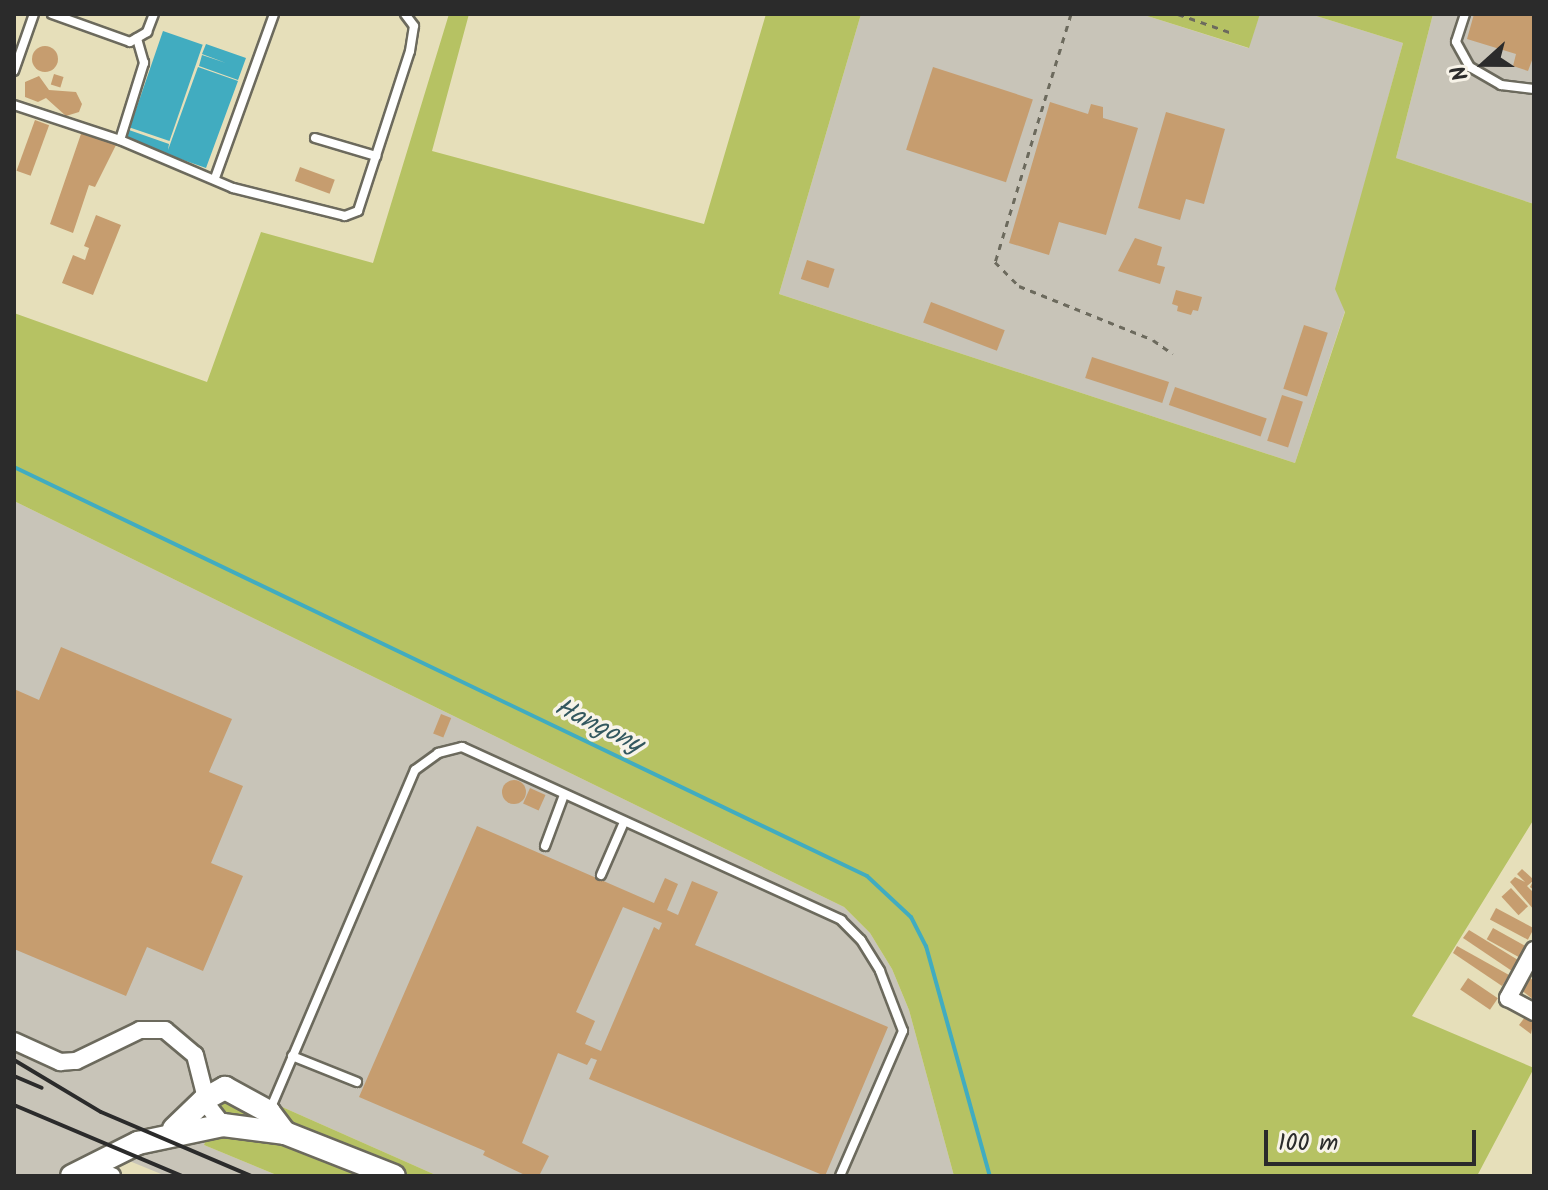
<!DOCTYPE html>
<html>
<head>
<meta charset="utf-8">
<style>
  body { margin:0 }
  #map { position:relative; width:1548px; height:1190px; overflow:hidden; background:#e6dfba; font-family:Kalam,sans-serif }
  div>[style] { position:absolute }
  .industrial>* { inset:0; background:#c8c4b8 }
  .green>* { inset:0; background:#b6c263 }
  .water>* { inset:0; background:#41acc0; transform-origin:0 0 }
  .stream>* { height:4px; margin:-2px; padding:0 2px; transform-origin:2px; border-radius:2px; background:#41acc0 }
  .building>* { inset:0; background:#c69d6f; transform-origin:0 0 }
  .round { border-radius:50% }
  .path>* { height:3px; margin-top:-1.5px; transform-origin:0; background:repeating-linear-gradient(90deg,#6c6a5d 0 6px,transparent 0 12px) }
  .roads { filter:drop-shadow(2px 0 #6c6a5d) drop-shadow(-2px 0 #6c6a5d) drop-shadow(0 2px #6c6a5d) drop-shadow(0 -2px #6c6a5d) }
  .service>* { height:8px; margin:-4px; padding:0 4px; transform-origin:4px; border-radius:4px; background:#fff }
  .minor>* { height:16px; margin:-8px; padding:0 8px; transform-origin:8px; border-radius:8px; background:#fff }
  .secondary>* { height:22px; margin:-11px; padding:0 11px; transform-origin:11px; border-radius:11px; background:#fff }
  .rail>* { height:4px; margin:-2px; padding:0 2px; transform-origin:2px; border-radius:2px; background:#2b2b2b }
  span { translate:-50% -50%; white-space:nowrap; text-align:center; line-height:1.15; -webkit-text-stroke:7px #f7f3e8; paint-order:stroke }
  .water-label { font-size:26px; color:#33585f; font-style:italic }
  .frame { position:absolute; inset:0; border:16px solid #2b2b2b; pointer-events:none }
  .north { position:absolute; left:1444px; top:24px; width:80px; height:80px; -webkit-text-stroke:6px #f7f3e8; paint-order:stroke; rotate:249deg; font-size:22px; font-weight:700; line-height:32px; text-align:center; color:#2b2b2b }
  .north::after { content:''; display:block; margin:auto; width:28px; height:36px; background:#2b2b2b; clip-path:polygon(50% 0,100% 100%,50% 72%,0 100%) }
  .scale { position:absolute; left:1264px; top:1130px; width:212px; height:36px; box-sizing:border-box; border:4px solid #2b2b2b; border-top:0; padding-left:10px; font-size:24px; line-height:28px; white-space:nowrap; color:#2b2b2b; -webkit-text-stroke:6px #f7f3e8; paint-order:stroke }
</style>
</head>
<body>
<div id="map">
  <div class="industrial">
    <i style="clip-path:polygon(861px 14px,1141px 14px,1248px 48px,1260px 14px,1310px 14px,1403px 43px,1336px 289px,1345px 311px,1295px 463px,779px 294px)"></i>
    <i style="clip-path:polygon(1433px 14px,1534px 14px,1534px 204px,1396px 158px)"></i>
    <i style="clip-path:polygon(14px 501px,844px 907px,870px 933px,892px 969px,909px 1010px,954px 1176px,438px 1176px,228px 1083px,204px 1145px,279px 1176px,166px 1176px,127px 1160px,96px 1176px,14px 1176px)"></i>
  </div>
  <div class="green">
    <i style="clip-path:polygon(449px 14px,469px 14px,432px 151px,704px 224px,766px 14px,861px 14px,779px 294px,1295px 463px,1345px 312px,1335px 289px,1403px 43px,1310px 14px,1433px 14px,1396px 158px,1534px 204px,1534px 819px,1412px 1016px,1534px 1068px,1477px 1176px,954px 1176px,909px 1010px,892px 969px,870px 933px,844px 907px,14px 501px,14px 313px,207px 382px,261px 232px,373px 263px)"></i>
    <i style="clip-path:polygon(1141px 14px,1260px 14px,1249px 48px)"></i>
    <i style="clip-path:polygon(228px 1083px,438px 1176px,279px 1176px,204px 1145px)"></i>
  </div>
  <div class="water">
    <i style="left:163px;top:31px;width:42px;height:102px;rotate:19deg"></i>
    <i style="clip-path:polygon(206px 44px,246px 58px,238px 80px,199px 66px,202px 55px,226px 63px,202px 54px)"></i>
    <i style="clip-path:polygon(198px 67px,238px 81px,206px 168px,126px 140px,129px 130px,169px 144px,168px 150px)"></i>
  </div>
  <div class="stream">
    <i style="left:14px;top:467px;width:946px;rotate:25.62deg"></i>
    <i style="left:867px;top:876px;width:60px;rotate:43deg"></i>
    <i style="left:911px;top:917px;width:33px;rotate:63deg"></i>
    <i style="left:926px;top:946px;width:239px;rotate:74.5deg"></i>
  </div>
  <div class="building">
    <i style="clip-path:polygon(1474px 14px,1534px 14px,1534px 55px,1528px 71px,1513px 66px,1516px 54px,1467px 39px)"></i>
    <i class="round" style="left:32px;top:46px;width:26px;height:26px"></i>
    <i style="left:933px;top:67px;width:105px;height:87px;rotate:18deg"></i>
    <i style="left:54px;top:74px;width:10px;height:11px;rotate:17deg"></i>
    <i style="clip-path:polygon(39px 76px,49px 90px,76px 92px,82px 104px,79px 112px,66px 116px,46px 98px,38px 102px,25px 97px,25px 82px)"></i>
    <i style="clip-path:polygon(1050px 102px,1088px 114px,1091px 104px,1103px 107px,1103px 118px,1138px 128px,1106px 235px,1059px 222px,1049px 255px,1009px 243px)"></i>
    <i style="clip-path:polygon(1166px 112px,1225px 129px,1204px 204px,1186px 199px,1180px 220px,1138px 208px)"></i>
    <i style="left:35px;top:120px;width:15px;height:54px;rotate:20deg"></i>
    <i style="clip-path:polygon(82px 131px,117px 143px,95px 187px,89px 185px,73px 233px,50px 224px)"></i>
    <i style="left:300px;top:167px;width:37px;height:15px;rotate:20deg"></i>
    <i style="clip-path:polygon(96px 215px,121px 225px,93px 295px,62px 283px,73px 255px,85px 260px,89px 248px,84px 246px)"></i>
    <i style="clip-path:polygon(1135px 238px,1162px 247px,1157px 265px,1165px 267px,1160px 284px,1118px 271px)"></i>
    <i style="left:807px;top:260px;width:29px;height:20px;rotate:18deg"></i>
    <i style="clip-path:polygon(1176px 290px,1202px 297px,1198px 311px,1193px 310px,1191px 315px,1177px 311px,1178px 306px,1172px 304px)"></i>
    <i style="left:931px;top:302px;width:79px;height:22px;rotate:21deg"></i>
    <i style="left:1304px;top:325px;width:25px;height:67px;rotate:18deg"></i>
    <i style="left:1092px;top:357px;width:81px;height:22px;rotate:18deg"></i>
    <i style="left:1175px;top:387px;width:97px;height:19px;rotate:19deg"></i>
    <i style="left:1282px;top:395px;width:22px;height:48px;rotate:18deg"></i>
    <i style="clip-path:polygon(61px 647px,232px 719px,209px 772px,243px 786px,211px 863px,243px 876px,203px 971px,147px 947px,126px 996px,14px 949px,14px 689px,39px 700px)"></i>
    <i style="left:441px;top:714px;width:11px;height:21px;rotate:22deg"></i>
    <i class="round" style="left:502px;top:780px;width:24px;height:24px"></i>
    <i style="left:530px;top:788px;width:17px;height:17px;rotate:24deg"></i>
    <i style="clip-path:polygon(evenodd,477px 826px,654px 903px,665px 878px,678px 884px,667px 910px,678px 915px,692px 881px,718px 892px,695px 945px,888px 1027px,825px 1176px,589px 1079px,597px 1060px,591px 1058px,587px 1065px,558px 1053px,522px 1143px,549px 1156px,539px 1176px,527px 1176px,483px 1155px,485px 1151px,359px 1097px,477px 826px,623px 907px,662px 923px,659px 930px,654px 927px,601px 1051px,585px 1044px,595px 1021px,576px 1012px,623px 907px)"></i>
    <i style="clip-path:polygon(1522px 869px,1534px 880px,1534px 890px,1530px 887px,1533px 881px,1527px 886px,1534px 893px,1534px 910px,1510px 882px,1515px 877px,1525px 882px,1517px 874px)"></i>
    <i style="left:1511px;top:888px;width:25px;height:13px;rotate:47deg"></i>
    <i style="left:1496px;top:908px;width:43px;height:13px;rotate:28deg"></i>
    <i style="left:1493px;top:928px;width:37px;height:13px;rotate:29deg"></i>
    <i style="clip-path:polygon(1469px 930px,1518px 960px,1512px 971px,1463px 938px)"></i>
    <i style="clip-path:polygon(1457px 946px,1509px 975px,1502px 986px,1453px 953px)"></i>
    <i style="left:1468px;top:978px;width:36px;height:14px;rotate:34deg"></i>
    <i style="clip-path:polygon(1530px 978px,1534px 981px,1534px 1000px,1521px 990px)"></i>
    <i style="clip-path:polygon(1528px 1013px,1534px 1018px,1531px 1034px,1519px 1025px)"></i>
  </div>
  <div class="path">
    <i style="left:1071px;top:14px;width:259px;rotate:107deg"></i>
    <i style="left:995px;top:262px;width:34px;rotate:45deg"></i>
    <i style="left:1019px;top:286px;width:144px;rotate:21.9deg"></i>
    <i style="left:1153px;top:340px;width:24px;rotate:35deg"></i>
    <i style="left:1178px;top:14px;width:57px;rotate:19.4deg"></i>
  </div>
  <div class="roads">
    <div class="service">
      <i style="left:52px;top:14px;width:83px;rotate:19.7deg"></i>
      <i style="left:130px;top:42px;width:20px;rotate:-30deg"></i>
      <i style="left:147px;top:32px;width:19px;rotate:-69deg"></i>
      <i style="left:1465px;top:14px;width:29px;rotate:108deg"></i>
      <i style="left:1456px;top:42px;width:29px;rotate:61deg"></i>
      <i style="left:1470px;top:67px;width:36px;rotate:30deg"></i>
      <i style="left:1501px;top:85px;width:33px;rotate:7deg"></i>
      <i style="left:14px;top:71px;width:60px;rotate:-70.7deg"></i>
      <i style="left:14px;top:105px;width:112px;rotate:18.3deg"></i>
      <i style="left:120px;top:140px;width:123px;rotate:23deg"></i>
      <i style="left:233px;top:188px;width:115px;rotate:14deg"></i>
      <i style="left:345px;top:216px;width:14px;rotate:-21deg"></i>
      <i style="left:358px;top:211px;width:168px;rotate:-72deg"></i>
      <i style="left:410px;top:51px;width:25px;rotate:-81deg"></i>
      <i style="left:414px;top:26px;width:15px;rotate:-127deg"></i>
      <i style="left:315px;top:138px;width:64px;rotate:16.4deg"></i>
      <i style="left:120px;top:140px;width:81px;rotate:-72.7deg"></i>
      <i style="left:144px;top:63px;width:26px;rotate:-106deg"></i>
      <i style="left:215px;top:178px;width:174px;rotate:-70.2deg"></i>
      <i style="left:545px;top:846px;width:54px;rotate:-69.6deg"></i>
      <i style="left:601px;top:875px;width:58px;rotate:-66.5deg"></i>
      <i style="left:292px;top:1056px;width:70px;rotate:21.8deg"></i>
      <i style="left:269px;top:1112px;width:372px;rotate:-66.9deg"></i>
      <i style="left:415px;top:770px;width:29px;rotate:-36deg"></i>
      <i style="left:438px;top:753px;width:25px;rotate:-14deg"></i>
      <i style="left:462px;top:747px;width:417px;rotate:24.5deg"></i>
      <i style="left:841px;top:920px;width:28px;rotate:45deg"></i>
      <i style="left:861px;top:940px;width:36px;rotate:58deg"></i>
      <i style="left:880px;top:971px;width:64px;rotate:69deg"></i>
      <i style="left:903px;top:1031px;width:158px;rotate:113.5deg"></i>
    </div>
    <div class="minor">
      <i style="left:1534px;top:950px;width:55px;rotate:118.4deg"></i>
      <i style="left:1508px;top:998px;width:30px;rotate:28deg"></i>
      <i style="left:14px;top:1041px;width:51px;rotate:24.5deg"></i>
      <i style="left:60px;top:1062px;width:16px;rotate:-4deg"></i>
      <i style="left:76px;top:1061px;width:71px;rotate:-25.8deg"></i>
      <i style="left:140px;top:1030px;width:25px"></i>
      <i style="left:165px;top:1030px;width:39px;rotate:40deg"></i>
      <i style="left:195px;top:1055px;width:53px;rotate:75.7deg"></i>
      <i style="left:208px;top:1106px;width:24px;rotate:52deg"></i>
      <i style="left:86px;top:1169px;width:27px;rotate:15deg"></i>
    </div>
    <div class="secondary">
      <i style="left:174px;top:1129px;width:43px;rotate:-44.1deg"></i>
      <i style="left:205px;top:1099px;width:23px;rotate:-29deg"></i>
      <i style="left:225px;top:1088px;width:50px;rotate:28.6deg"></i>
      <i style="left:269px;top:1112px;width:26px;rotate:53deg"></i>
      <i style="left:72px;top:1176px;width:74px;rotate:-26.6deg"></i>
      <i style="left:138px;top:1143px;width:87px;rotate:-12deg"></i>
      <i style="left:223px;top:1125px;width:63px;rotate:7.4deg"></i>
      <i style="left:285px;top:1133px;width:117px;rotate:21.5deg"></i>
    </div>
  </div>
  <div class="rail">
    <i style="left:14px;top:1060px;width:101px;rotate:30.9deg"></i>
    <i style="left:101px;top:1112px;width:163px;rotate:23.1deg"></i>
    <i style="left:14px;top:1076px;width:30px;rotate:23deg"></i>
    <i style="left:14px;top:1105px;width:182px;rotate:22.9deg"></i>
  </div>
  <div class="water-label">
    <span style="left:598px;top:727px;rotate:26deg">Hangony</span>
  </div>
  <div class="frame"></div>
  <div class="north">N</div>
  <div class="scale">100 m</div>
</div>
</body>
</html>
